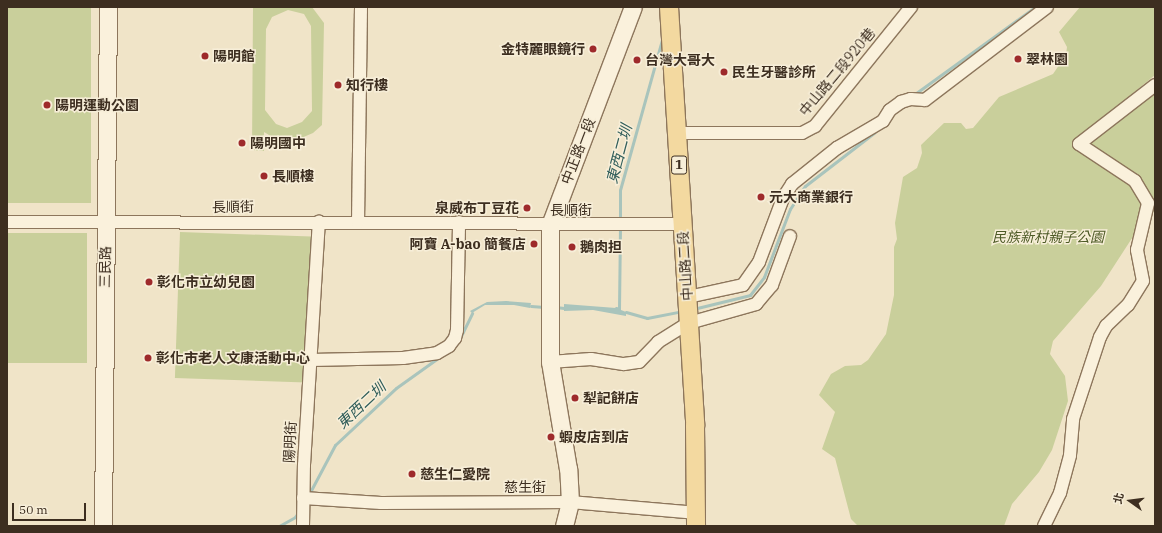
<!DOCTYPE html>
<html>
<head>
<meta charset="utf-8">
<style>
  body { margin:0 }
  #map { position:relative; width:1162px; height:533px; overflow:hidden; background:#f0e4c8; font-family:"IBM Plex Serif","Noto Sans TC",serif }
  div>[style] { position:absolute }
  .green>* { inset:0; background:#c9cf9b; transform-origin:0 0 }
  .water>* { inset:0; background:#a9c4bc }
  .stream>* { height:3px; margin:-1.5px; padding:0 1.5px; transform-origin:1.5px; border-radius:1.5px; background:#a9c4bc }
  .roads { filter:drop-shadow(1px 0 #8d765c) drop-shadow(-1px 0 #8d765c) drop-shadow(0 1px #8d765c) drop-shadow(0 -1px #8d765c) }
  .street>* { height:12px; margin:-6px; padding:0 6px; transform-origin:6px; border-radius:6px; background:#faf1dc }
  .secondary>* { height:17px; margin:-8.5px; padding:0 8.5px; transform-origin:8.5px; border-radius:8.5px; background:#faf1dc }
  .primary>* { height:18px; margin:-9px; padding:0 9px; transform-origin:9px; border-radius:9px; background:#f3d9a0 }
  .dots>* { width:11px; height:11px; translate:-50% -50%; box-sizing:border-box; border:2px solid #f7eed8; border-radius:50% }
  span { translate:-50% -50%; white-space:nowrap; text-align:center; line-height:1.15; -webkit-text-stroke:3px #f7eed8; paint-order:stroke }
  .shield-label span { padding:1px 3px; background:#f7eed8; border:1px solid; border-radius:3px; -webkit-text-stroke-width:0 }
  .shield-label { font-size:13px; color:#3d2e20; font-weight:700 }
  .poi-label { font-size:14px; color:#3d2e20; font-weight:700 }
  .right { translate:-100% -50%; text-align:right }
  .left { translate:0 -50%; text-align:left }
  .street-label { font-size:14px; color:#3d2e20 }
  .park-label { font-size:14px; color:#4d5a26; font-style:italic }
  .water-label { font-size:15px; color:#2f5d5a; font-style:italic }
  .frame { position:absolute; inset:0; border:8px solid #3d2e20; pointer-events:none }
  .north { position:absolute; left:1110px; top:481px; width:40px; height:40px; -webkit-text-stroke:3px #f7eed8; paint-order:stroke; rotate:284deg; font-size:11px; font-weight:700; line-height:16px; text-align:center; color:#3d2e20 }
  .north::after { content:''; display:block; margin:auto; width:14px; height:18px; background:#3d2e20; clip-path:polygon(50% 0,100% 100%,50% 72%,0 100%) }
  .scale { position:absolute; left:12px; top:503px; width:74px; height:18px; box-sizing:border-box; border:2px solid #3d2e20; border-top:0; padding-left:5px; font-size:12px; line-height:14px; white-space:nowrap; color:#3d2e20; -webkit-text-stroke:3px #f7eed8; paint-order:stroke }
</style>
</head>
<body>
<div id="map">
  <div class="green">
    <i style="left:7px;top:7px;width:84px;height:196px"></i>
    <i style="clip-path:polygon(evenodd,253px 7px,312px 7px,324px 23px,322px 125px,313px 133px,294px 141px,274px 138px,264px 132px,264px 151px,252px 150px,253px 7px,288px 10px,304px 14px,311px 26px,312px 111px,302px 122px,287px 128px,276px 124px,265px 110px,266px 29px,272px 17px,288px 10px)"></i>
    <i style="clip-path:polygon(1080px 7px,1155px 7px,1155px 75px,1073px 143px,1155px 87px,1155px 210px,1136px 232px,1101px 286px,1053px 341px,1050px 354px,1065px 376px,1068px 401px,1052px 450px,1039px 472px,1012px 504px,1004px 526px,858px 526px,851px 519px,835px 458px,822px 449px,835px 412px,819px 395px,831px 374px,845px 366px,861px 365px,868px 360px,886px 334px,894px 295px,894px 247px,897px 239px,895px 223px,903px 177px,917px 168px,922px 153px,921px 145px,944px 123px,961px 123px,966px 129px,973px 128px,999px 97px,1053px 74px,1066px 55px,1067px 47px,1059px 32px)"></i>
    <i style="left:180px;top:232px;width:131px;height:146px;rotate:2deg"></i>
    <i style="left:87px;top:233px;width:130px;height:80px;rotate:90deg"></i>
  </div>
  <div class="water">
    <i style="clip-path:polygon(506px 301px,531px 303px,530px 308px,514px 305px,485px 305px,472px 313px,470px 311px,487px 302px)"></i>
    <i style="clip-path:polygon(564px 304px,616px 308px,626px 312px,626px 316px,593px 310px,564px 311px)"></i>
  </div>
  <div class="stream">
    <i style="left:912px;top:96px;width:152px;rotate:-35.9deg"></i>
    <i style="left:620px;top:220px;width:30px;rotate:-90deg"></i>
    <i style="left:620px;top:190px;width:160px;rotate:-74.4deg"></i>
    <i style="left:531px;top:306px;width:13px;rotate:4deg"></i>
    <i style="left:555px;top:307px;width:9px;rotate:6deg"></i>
    <i style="left:616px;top:308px;width:3px;rotate:18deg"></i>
    <i style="left:619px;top:309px;width:83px;rotate:-89.3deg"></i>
    <i style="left:693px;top:309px;width:59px;rotate:-13.8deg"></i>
    <i style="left:750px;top:295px;width:23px;rotate:-52deg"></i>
    <i style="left:764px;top:277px;width:73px;rotate:-69.1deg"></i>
    <i style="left:790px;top:209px;width:27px;rotate:-57deg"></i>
    <i style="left:805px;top:186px;width:88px;rotate:-37.6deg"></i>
    <i style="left:626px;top:312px;width:22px;rotate:16deg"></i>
    <i style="left:647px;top:318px;width:36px;rotate:-11deg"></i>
    <i style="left:459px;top:340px;width:30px;rotate:-64deg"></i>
    <i style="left:308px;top:496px;width:58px;rotate:-62.1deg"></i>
    <i style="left:335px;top:445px;width:83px;rotate:-43.1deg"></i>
    <i style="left:396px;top:388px;width:52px;rotate:-35.5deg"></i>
    <i style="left:279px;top:526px;width:18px;rotate:-29deg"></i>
    <i style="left:295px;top:517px;width:7px;rotate:-56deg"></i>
  </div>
  <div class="roads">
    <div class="street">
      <i style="left:677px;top:133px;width:125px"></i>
      <i style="left:802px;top:133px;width:15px;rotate:-28deg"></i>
      <i style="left:815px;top:126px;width:153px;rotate:-51.1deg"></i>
      <i style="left:7px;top:222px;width:676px;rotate:0.17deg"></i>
      <i style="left:358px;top:222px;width:215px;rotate:-89.2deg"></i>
      <i style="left:688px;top:297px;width:56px;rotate:-12.3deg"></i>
      <i style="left:743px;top:285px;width:28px;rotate:-55deg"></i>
      <i style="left:759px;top:262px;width:68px;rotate:-69.4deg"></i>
      <i style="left:783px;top:198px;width:17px;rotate:-57deg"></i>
      <i style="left:792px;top:184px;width:58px;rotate:-38.7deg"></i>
      <i style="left:837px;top:148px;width:53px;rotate:-30.4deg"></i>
      <i style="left:883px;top:121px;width:13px;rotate:-58deg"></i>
      <i style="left:890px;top:110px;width:14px;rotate:-36deg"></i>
      <i style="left:901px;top:102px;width:10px;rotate:-17deg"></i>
      <i style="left:911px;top:99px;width:14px;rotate:4deg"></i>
      <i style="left:925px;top:100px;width:153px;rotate:-37.3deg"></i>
      <i style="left:311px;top:360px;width:92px;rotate:-1.2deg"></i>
      <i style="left:403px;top:358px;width:34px;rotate:-8deg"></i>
      <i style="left:437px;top:353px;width:14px;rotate:-30deg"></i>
      <i style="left:449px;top:346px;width:10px;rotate:-53deg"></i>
      <i style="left:455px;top:338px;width:8px;rotate:-76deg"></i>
      <i style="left:457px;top:330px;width:108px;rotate:-88.9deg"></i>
      <i style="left:550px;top:362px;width:41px;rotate:-4.2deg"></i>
      <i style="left:591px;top:359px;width:33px;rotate:9deg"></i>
      <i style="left:624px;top:364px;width:15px;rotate:-8deg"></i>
      <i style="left:639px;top:362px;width:28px;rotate:-46deg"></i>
      <i style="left:658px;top:342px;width:36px;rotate:-32deg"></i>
      <i style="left:689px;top:323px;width:70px;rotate:-15.8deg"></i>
      <i style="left:756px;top:304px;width:25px;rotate:-50deg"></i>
      <i style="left:772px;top:285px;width:52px;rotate:-69.8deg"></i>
      <i style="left:303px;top:498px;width:78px;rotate:3.7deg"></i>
      <i style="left:381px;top:503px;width:189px;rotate:-0.3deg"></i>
      <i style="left:570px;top:502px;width:128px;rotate:4.9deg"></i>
      <i style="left:303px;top:526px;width:61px;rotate:-89.1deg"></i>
      <i style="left:304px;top:465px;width:244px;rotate:-86.5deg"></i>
      <i style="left:1044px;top:526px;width:37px;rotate:-64deg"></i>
      <i style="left:1060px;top:493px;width:39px;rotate:-75deg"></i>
      <i style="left:1070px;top:455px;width:36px;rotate:-85deg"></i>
      <i style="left:1073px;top:419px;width:86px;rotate:-71.8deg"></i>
      <i style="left:1100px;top:337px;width:13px;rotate:-61deg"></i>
      <i style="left:1106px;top:326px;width:30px;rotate:-44deg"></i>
      <i style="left:1128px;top:305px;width:28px;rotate:-58deg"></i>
      <i style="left:1143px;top:281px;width:32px;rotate:-101deg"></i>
      <i style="left:1137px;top:250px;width:48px;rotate:-76.8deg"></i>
      <i style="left:1148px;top:203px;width:26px;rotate:-121deg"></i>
      <i style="left:1135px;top:181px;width:67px;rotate:-146.5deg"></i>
      <i style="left:1079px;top:144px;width:96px;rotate:-37.8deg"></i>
    </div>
    <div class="secondary">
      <i style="left:103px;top:526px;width:519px;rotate:-89.45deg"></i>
      <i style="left:564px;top:526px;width:25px;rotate:-76deg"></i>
      <i style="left:570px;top:502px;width:33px;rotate:-93deg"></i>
      <i style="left:568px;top:469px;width:109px;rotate:-99.5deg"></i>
      <i style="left:550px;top:362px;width:137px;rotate:-90deg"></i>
      <i style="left:550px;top:225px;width:233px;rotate:-69.2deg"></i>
    </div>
    <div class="primary">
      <i style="left:669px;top:7px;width:420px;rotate:86.4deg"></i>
      <i style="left:695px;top:426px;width:100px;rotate:89.4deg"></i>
    </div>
  </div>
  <div class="dots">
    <i style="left:593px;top:49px;background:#9e2a2b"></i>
    <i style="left:205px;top:56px;background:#9e2a2b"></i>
    <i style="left:1018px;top:59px;background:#9e2a2b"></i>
    <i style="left:637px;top:60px;background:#9e2a2b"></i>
    <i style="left:724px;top:72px;background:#9e2a2b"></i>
    <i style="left:338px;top:85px;background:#9e2a2b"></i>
    <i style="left:47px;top:105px;background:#9e2a2b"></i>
    <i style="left:242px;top:143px;background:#9e2a2b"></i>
    <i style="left:264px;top:176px;background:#9e2a2b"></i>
    <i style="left:761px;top:197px;background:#9e2a2b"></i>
    <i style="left:527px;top:208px;background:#9e2a2b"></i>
    <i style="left:534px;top:244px;background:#9e2a2b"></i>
    <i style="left:572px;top:247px;background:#9e2a2b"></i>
    <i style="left:149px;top:282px;background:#9e2a2b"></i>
    <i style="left:148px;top:358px;background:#9e2a2b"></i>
    <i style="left:575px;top:398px;background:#9e2a2b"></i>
    <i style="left:551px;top:437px;background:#9e2a2b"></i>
    <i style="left:412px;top:474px;background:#9e2a2b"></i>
  </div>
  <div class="shield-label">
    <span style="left:679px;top:165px">1</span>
  </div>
  <div class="poi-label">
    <span class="right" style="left:585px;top:49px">金特麗眼鏡行</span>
    <span class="left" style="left:213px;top:56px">陽明館</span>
    <span class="left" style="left:1026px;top:59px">翠林園</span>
    <span class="left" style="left:645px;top:60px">台灣大哥大</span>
    <span class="left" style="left:732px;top:72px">民生牙醫診所</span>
    <span class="left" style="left:346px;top:85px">知行樓</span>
    <span class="left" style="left:55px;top:105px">陽明運動公園</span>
    <span class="left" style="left:250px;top:143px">陽明國中</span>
    <span class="left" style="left:272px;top:176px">長順樓</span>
    <span class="left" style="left:769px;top:197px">元大商業銀行</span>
    <span class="right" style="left:519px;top:208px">泉威布丁豆花</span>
    <span class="right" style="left:526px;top:244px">阿寶 A-bao 簡餐店</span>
    <span class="left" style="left:580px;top:247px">鵝肉担</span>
    <span class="left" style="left:157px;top:282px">彰化市立幼兒園</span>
    <span class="left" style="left:156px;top:358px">彰化市老人文康活動中心</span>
    <span class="left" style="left:583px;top:398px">犁記餅店</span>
    <span class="left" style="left:559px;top:437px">蝦皮店到店</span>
    <span class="left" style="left:420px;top:474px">慈生仁愛院</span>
  </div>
  <div class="street-label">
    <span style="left:837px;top:72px;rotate:-50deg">中山路二段920巷</span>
    <span style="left:578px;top:151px;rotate:-69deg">中正路一段</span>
    <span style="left:233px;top:207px;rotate:-1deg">長順街</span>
    <span style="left:571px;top:210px">長順街</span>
    <span style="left:685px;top:266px;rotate:-94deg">中山路二段</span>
    <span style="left:105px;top:267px;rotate:-89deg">三民路</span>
    <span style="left:290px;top:442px;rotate:-87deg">陽明街</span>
    <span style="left:525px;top:487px">慈生街</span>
  </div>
  <div class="park-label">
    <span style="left:1048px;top:237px">民族新村親子公園</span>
  </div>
  <div class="water-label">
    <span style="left:619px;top:154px;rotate:-75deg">東西二圳</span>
    <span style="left:361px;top:405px;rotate:-43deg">東西二圳</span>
  </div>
  <div class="frame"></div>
  <div class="north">北</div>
  <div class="scale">50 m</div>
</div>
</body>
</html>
